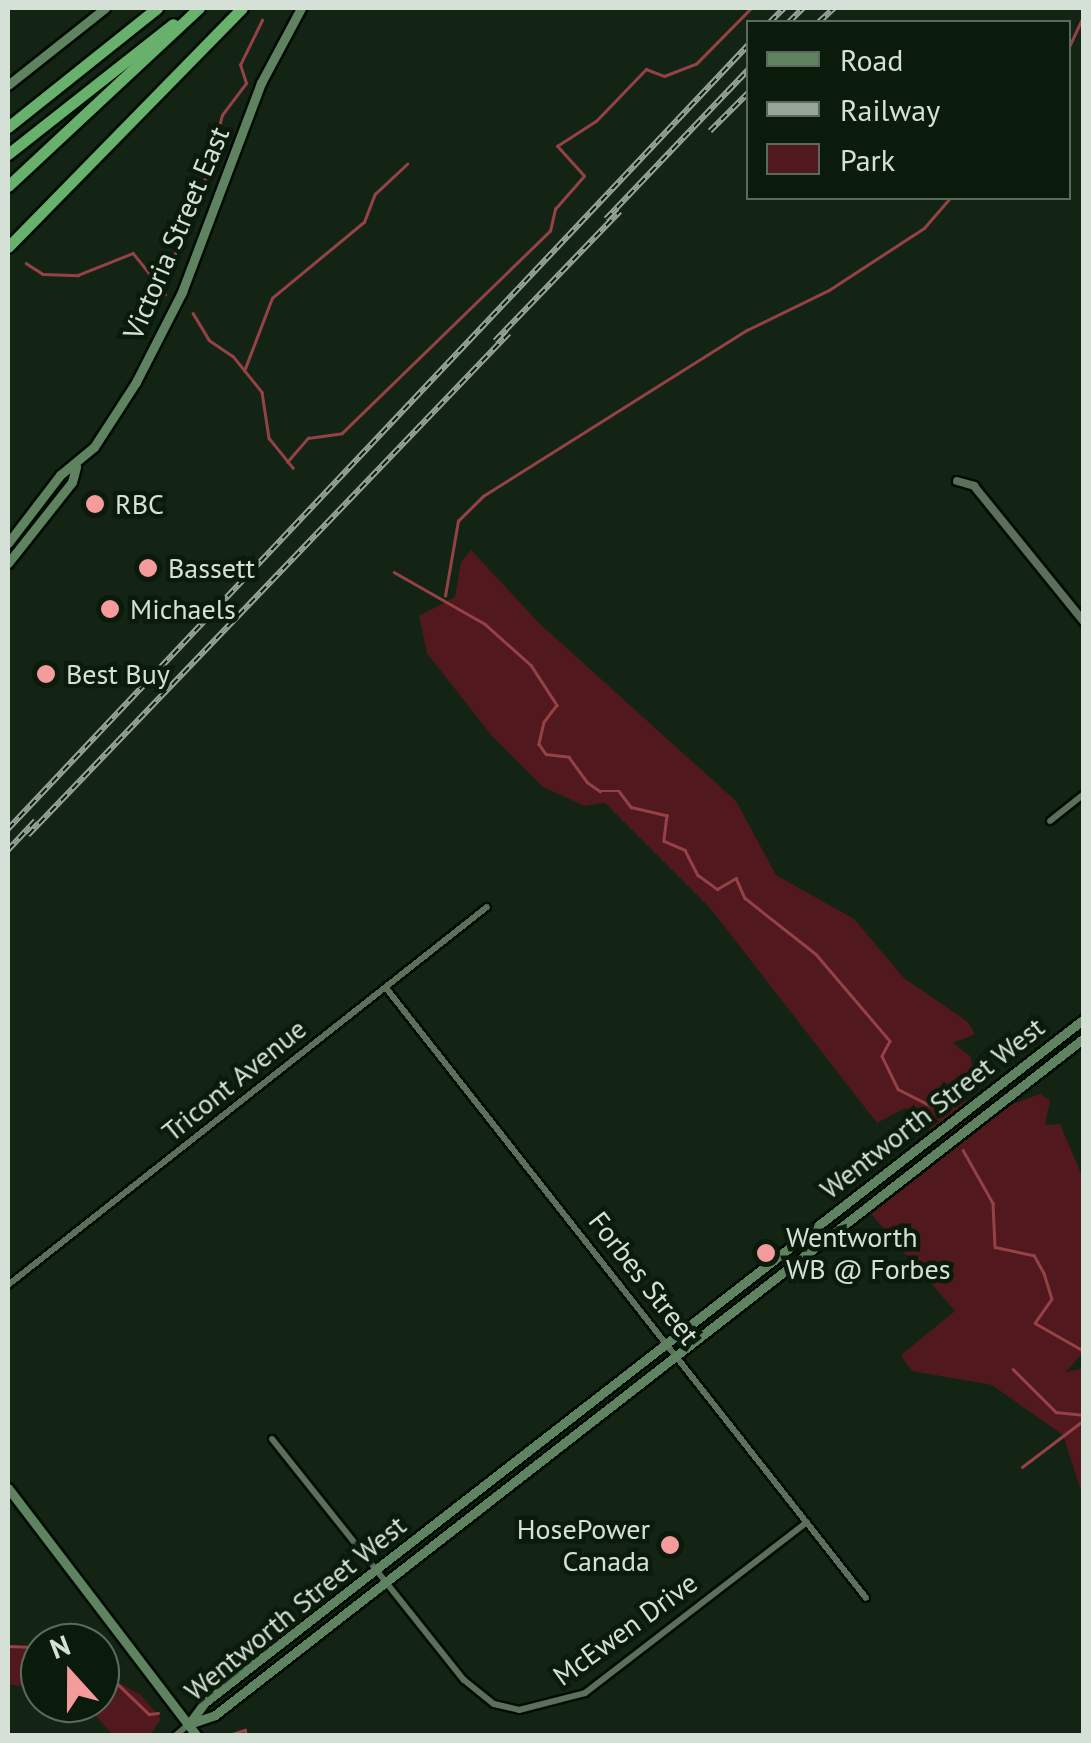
<!DOCTYPE html>
<html>
<head>
<meta charset="utf-8">
<style>
  body { margin:0 }
  #map { position:relative; width:1091px; height:1743px; overflow:hidden; background:#132414; font-family:"PT Sans",sans-serif }
  div>[style] { position:absolute }
  .green>* { inset:0; background:#51181d }
  .stream>* { height:2.5px; margin:-1.25px; padding:0 1.25px; transform-origin:1.25px; border-radius:1.25px; background:#954246 }
  .roads { filter:drop-shadow(2px 0 #010d02) drop-shadow(-2px 0 #010d02) drop-shadow(0 2px #010d02) drop-shadow(0 -2px #010d02) }
  .minor>* { height:6px; margin:-3px; padding:0 3px; transform-origin:3px; border-radius:3px; background:#5b6f5b }
  .tertiary>* { height:8px; margin:-4px; padding:0 4px; transform-origin:4px; border-radius:4px; background:#5b6f5b }
  .secondary>* { height:9px; margin:-4.5px; padding:0 4.5px; transform-origin:4.5px; border-radius:4.5px; background:#5f8360 }
  .motorway>* { height:11px; margin:-5.5px; padding:0 5.5px; transform-origin:5.5px; border-radius:5.5px; background:#67b16c }
  .rail>* { height:6px; margin-top:-3px; transform-origin:0; background:repeating-linear-gradient(90deg,#0a1b0b 0 8px,#97a598 0 16px); box-sizing:border-box; border-block:2px solid #97a598 }
  .dots>* { width:28px; height:28px; translate:-50% -50%; box-sizing:border-box; border:5px solid #0a1b0b; border-radius:50% }
  span { translate:-50% -50%; white-space:nowrap; text-align:center; line-height:1.15; -webkit-text-stroke:9px #0a1b0b; paint-order:stroke }
  .street-label { font-size:28px; color:#d5e1d6 }
  .poi-label { font-size:28px; color:#d5e1d6 }
  .left { translate:0 -50%; text-align:left }
  .right { translate:-100% -50%; text-align:right }
  .frame { position:absolute; inset:0; border:10px solid #d5e1d6; pointer-events:none }
  .legend { position:absolute; left:746px; top:20px; width:325px; height:180px; box-sizing:border-box; background:#0a1b0b; border:2px solid #5b6a5c; margin:0; padding:12px 18px; list-style:none; font-size:30px; color:#d5e1d6 }
  .legend li { display:flex; align-items:center; gap:20px; height:50px }
  .legend b { width:50px; border:2px solid #5b6a5c }
  .north { position:absolute; left:20px; top:1623px; width:100px; height:100px; box-sizing:border-box; background:#0a1b0b; border:2px solid #5b6a5c; border-radius:50%; rotate:339deg; font-size:28px; font-weight:700; line-height:40px; text-align:center; color:#d5e1d6 }
  .north::after { content:''; display:block; margin:auto; width:35px; height:45px; background:#f59b9c; clip-path:polygon(50% 0,100% 100%,50% 72%,0 100%) }
</style>
</head>
<body>
<div id="map">
  <div class="green">
    <i style="clip-path:polygon(471px 550px,540px 624px,736px 801px,776px 875px,854px 919px,904px 978px,968px 1022px,975px 1034px,953px 1043px,970px 1056px,974px 1071px,960px 1090px,970px 1108px,980px 1116px,1040px 1094px,1050px 1100px,1045px 1125px,1060px 1124px,1083px 1178px,1083px 1352px,1066px 1372px,1083px 1368px,1083px 1497px,1063px 1435px,992px 1385px,912px 1371px,901px 1355px,955px 1311px,866px 1208px,947px 1144px,905px 1108px,877px 1123px,710px 908px,605px 803px,585px 806px,543px 787px,491px 735px,427px 653px,419px 616px,455px 597px,461px 562px)"></i>
    <i style="clip-path:polygon(8px 1647px,40px 1651px,40px 1690px,8px 1684px)"></i>
    <i style="clip-path:polygon(100px 1672px,141px 1695px,161px 1719px,150px 1735px,113px 1735px,94px 1714px,67px 1703px,100px 1703px)"></i>
  </div>
  <div class="stream">
    <i style="left:1068px;top:49px;width:38px;rotate:-65deg"></i>
    <i style="left:26px;top:263px;width:20px;rotate:33deg"></i>
    <i style="left:43px;top:274px;width:35px;rotate:2deg"></i>
    <i style="left:78px;top:275px;width:59px;rotate:-21.8deg"></i>
    <i style="left:133px;top:253px;width:35px;rotate:51deg"></i>
    <i style="left:165px;top:295px;width:17px;rotate:-123deg"></i>
    <i style="left:156px;top:281px;width:18px;rotate:-71deg"></i>
    <i style="left:162px;top:264px;width:16px;rotate:-38deg"></i>
    <i style="left:175px;top:254px;width:59px;rotate:-73.1deg"></i>
    <i style="left:192px;top:198px;width:16px;rotate:-47deg"></i>
    <i style="left:203px;top:186px;width:73px;rotate:-75deg"></i>
    <i style="left:222px;top:115px;width:40px;rotate:-53deg"></i>
    <i style="left:246px;top:83px;width:19px;rotate:-108deg"></i>
    <i style="left:240px;top:65px;width:50px;rotate:-63.9deg"></i>
    <i style="left:193px;top:313px;width:31px;rotate:59deg"></i>
    <i style="left:209px;top:340px;width:29px;rotate:34deg"></i>
    <i style="left:233px;top:356px;width:46px;rotate:51.1deg"></i>
    <i style="left:262px;top:392px;width:47px;rotate:81.3deg"></i>
    <i style="left:269px;top:438px;width:38px;rotate:51deg"></i>
    <i style="left:244px;top:371px;width:78px;rotate:-69deg"></i>
    <i style="left:272px;top:298px;width:119px;rotate:-39.6deg"></i>
    <i style="left:364px;top:222px;width:30px;rotate:-69deg"></i>
    <i style="left:375px;top:194px;width:44px;rotate:-43.2deg"></i>
    <i style="left:287px;top:462px;width:32px;rotate:-49deg"></i>
    <i style="left:308px;top:438px;width:34px;rotate:-8deg"></i>
    <i style="left:342px;top:433px;width:290px;rotate:-44.2deg"></i>
    <i style="left:550px;top:231px;width:23px;rotate:-77deg"></i>
    <i style="left:555px;top:209px;width:44px;rotate:-48.7deg"></i>
    <i style="left:584px;top:176px;width:40px;rotate:-132deg"></i>
    <i style="left:557px;top:146px;width:46px;rotate:-32.7deg"></i>
    <i style="left:596px;top:121px;width:72px;rotate:-46.1deg"></i>
    <i style="left:646px;top:69px;width:19px;rotate:21deg"></i>
    <i style="left:664px;top:76px;width:34px;rotate:-21deg"></i>
    <i style="left:696px;top:64px;width:78px;rotate:-45.5deg"></i>
    <i style="left:394px;top:572px;width:105px;rotate:29.7deg"></i>
    <i style="left:485px;top:624px;width:62px;rotate:41.7deg"></i>
    <i style="left:531px;top:665px;width:48px;rotate:57deg"></i>
    <i style="left:557px;top:705px;width:21px;rotate:127deg"></i>
    <i style="left:544px;top:722px;width:23px;rotate:103deg"></i>
    <i style="left:539px;top:744px;width:12px;rotate:55deg"></i>
    <i style="left:546px;top:754px;width:23px;rotate:7deg"></i>
    <i style="left:569px;top:757px;width:31px;rotate:54deg"></i>
    <i style="left:587px;top:782px;width:16px;rotate:35deg"></i>
    <i style="left:600px;top:791px;width:19px"></i>
    <i style="left:619px;top:791px;width:20px;rotate:53deg"></i>
    <i style="left:631px;top:807px;width:37px;rotate:13deg"></i>
    <i style="left:667px;top:815px;width:26px;rotate:97deg"></i>
    <i style="left:664px;top:841px;width:23px;rotate:23deg"></i>
    <i style="left:685px;top:850px;width:28px;rotate:63deg"></i>
    <i style="left:698px;top:875px;width:24px;rotate:36deg"></i>
    <i style="left:717px;top:889px;width:22px;rotate:-30deg"></i>
    <i style="left:736px;top:878px;width:22px;rotate:66deg"></i>
    <i style="left:745px;top:898px;width:90px;rotate:38.3deg"></i>
    <i style="left:816px;top:954px;width:114px;rotate:49.6deg"></i>
    <i style="left:890px;top:1041px;width:17px;rotate:118deg"></i>
    <i style="left:882px;top:1056px;width:37px;rotate:64deg"></i>
    <i style="left:898px;top:1089px;width:51px;rotate:27.1deg"></i>
    <i style="left:445px;top:596px;width:76px;rotate:-80.2deg"></i>
    <i style="left:458px;top:521px;width:35px;rotate:-45deg"></i>
    <i style="left:483px;top:496px;width:312px;rotate:-32.2deg"></i>
    <i style="left:747px;top:330px;width:91px;rotate:-26deg"></i>
    <i style="left:829px;top:290px;width:113px;rotate:-33.1deg"></i>
    <i style="left:924px;top:228px;width:40px;rotate:-49deg"></i>
    <i style="left:963px;top:1150px;width:61px;rotate:60.5deg"></i>
    <i style="left:993px;top:1203px;width:44px;rotate:87.4deg"></i>
    <i style="left:995px;top:1247px;width:40px;rotate:12deg"></i>
    <i style="left:1034px;top:1255px;width:21px;rotate:61deg"></i>
    <i style="left:1044px;top:1273px;width:27px;rotate:73deg"></i>
    <i style="left:1052px;top:1299px;width:29px;rotate:125deg"></i>
    <i style="left:1035px;top:1323px;width:56px;rotate:29.7deg"></i>
    <i style="left:1013px;top:1369px;width:61px;rotate:45deg"></i>
    <i style="left:1056px;top:1412px;width:28px;rotate:6deg"></i>
    <i style="left:1022px;top:1467px;width:78px;rotate:-37.2deg"></i>
    <i style="left:8px;top:1646px;width:32px;rotate:2deg"></i>
    <i style="left:100px;top:1667px;width:68px;rotate:43.8deg"></i>
    <i style="left:149px;top:1714px;width:9px;rotate:-6deg"></i>
    <i style="left:226px;top:1736px;width:20px;rotate:-18deg"></i>
    <i style="left:245px;top:1730px;width:6px;rotate:72deg"></i>
  </div>
  <div class="roads">
    <div class="minor">
      <i style="left:1050px;top:821px;width:43px;rotate:-38.5deg"></i>
      <i style="left:386px;top:988px;width:776px;rotate:51.8deg"></i>
      <i style="left:8px;top:1285px;width:610px;rotate:-38.28deg"></i>
      <i style="left:272px;top:1439px;width:308px;rotate:51.5deg"></i>
      <i style="left:464px;top:1680px;width:38px;rotate:39deg"></i>
      <i style="left:494px;top:1704px;width:26px;rotate:13deg"></i>
      <i style="left:519px;top:1710px;width:68px;rotate:-14.4deg"></i>
      <i style="left:585px;top:1693px;width:280px;rotate:-37.6deg"></i>
      <i style="left:175px;top:1736px;width:18px;rotate:-41deg"></i>
    </div>
    <div class="tertiary">
      <i style="left:957px;top:481px;width:18px;rotate:16deg"></i>
      <i style="left:974px;top:486px;width:175px;rotate:51deg"></i>
    </div>
    <div class="secondary">
      <i style="left:8px;top:85px;width:124px;rotate:-38.4deg"></i>
      <i style="left:8px;top:543px;width:86px;rotate:-52.6deg"></i>
      <i style="left:60px;top:475px;width:44px;rotate:-39.5deg"></i>
      <i style="left:94px;top:447px;width:77px;rotate:-57.1deg"></i>
      <i style="left:136px;top:382px;width:101px;rotate:-62.9deg"></i>
      <i style="left:182px;top:292px;width:223px;rotate:-69.3deg"></i>
      <i style="left:261px;top:83px;width:85px;rotate:-61.9deg"></i>
      <i style="left:8px;top:563px;width:103px;rotate:-51.7deg"></i>
      <i style="left:72px;top:482px;width:16px;rotate:-75deg"></i>
      <i style="left:8px;top:1488px;width:312px;rotate:52.7deg"></i>
      <i style="left:192px;top:1723px;width:24px;rotate:-19deg"></i>
      <i style="left:215px;top:1715px;width:1102px;rotate:-37.92deg"></i>
      <i style="left:189px;top:1724px;width:26px;rotate:-54deg"></i>
      <i style="left:204px;top:1703px;width:1115px;rotate:-37.86deg"></i>
    </div>
    <div class="motorway">
      <i style="left:8px;top:127px;width:191px;rotate:-38.6deg"></i>
      <i style="left:8px;top:154px;width:210px;rotate:-38.2deg"></i>
      <i style="left:8px;top:186px;width:261px;rotate:-43deg"></i>
      <i style="left:8px;top:247px;width:334px;rotate:-45.6deg"></i>
    </div>
  </div>
  <div class="rail">
    <i style="left:770px;top:22px;width:20px;rotate:-45deg"></i>
    <i style="left:789px;top:22px;width:20px;rotate:-45deg"></i>
    <i style="left:819px;top:22px;width:21px;rotate:-43deg"></i>
    <i style="left:710px;top:131px;width:54px;rotate:-45deg"></i>
    <i style="left:606px;top:219px;width:206px;rotate:-46.4deg"></i>
    <i style="left:495px;top:341px;width:180px;rotate:-46.1deg"></i>
    <i style="left:8px;top:829px;width:1078px;rotate:-46.65deg"></i>
    <i style="left:28px;top:835px;width:695px;rotate:-46.22deg"></i>
    <i style="left:8px;top:850px;width:40px;rotate:-47deg"></i>
  </div>
  <div class="dots">
    <i style="left:95px;top:504px;background:#f59b9c"></i>
    <i style="left:148px;top:568px;background:#f59b9c"></i>
    <i style="left:110px;top:609px;background:#f59b9c"></i>
    <i style="left:46px;top:674px;background:#f59b9c"></i>
    <i style="left:766px;top:1253px;background:#f59b9c"></i>
    <i style="left:670px;top:1545px;background:#f59b9c"></i>
  </div>
  <div class="street-label">
    <span style="left:176px;top:233px;rotate:-67deg">Victoria Street East</span>
    <span style="left:234px;top:1080px;rotate:-39deg">Tricont Avenue</span>
    <span style="left:932px;top:1108px;rotate:-38deg">Wentworth Street West</span>
    <span style="left:644px;top:1278px;rotate:52deg">Forbes Street</span>
    <span style="left:295px;top:1608px;rotate:-39deg">Wentworth Street West</span>
    <span style="left:625px;top:1629px;rotate:-36deg">McEwen Drive</span>
  </div>
  <div class="poi-label">
    <span class="left" style="left:115px;top:504px">RBC</span>
    <span class="left" style="left:168px;top:568px">Bassett</span>
    <span class="left" style="left:130px;top:609px">Michaels</span>
    <span class="left" style="left:66px;top:674px">Best Buy</span>
    <span class="left" style="left:786px;top:1253px">Wentworth<br>WB @ Forbes</span>
    <span class="right" style="left:650px;top:1545px">HosePower<br>Canada</span>
  </div>
  <div class="frame"></div>
  <ul class="legend">
  <li><b style="height:12px;background:#5f8360"></b>Road</li>
  <li><b style="height:12px;background:#97a598"></b>Railway</li>
  <li><b style="height:28px;background:#51181d"></b>Park</li>
  </ul>
  <div class="north">N</div>
</div>
</body>
</html>
